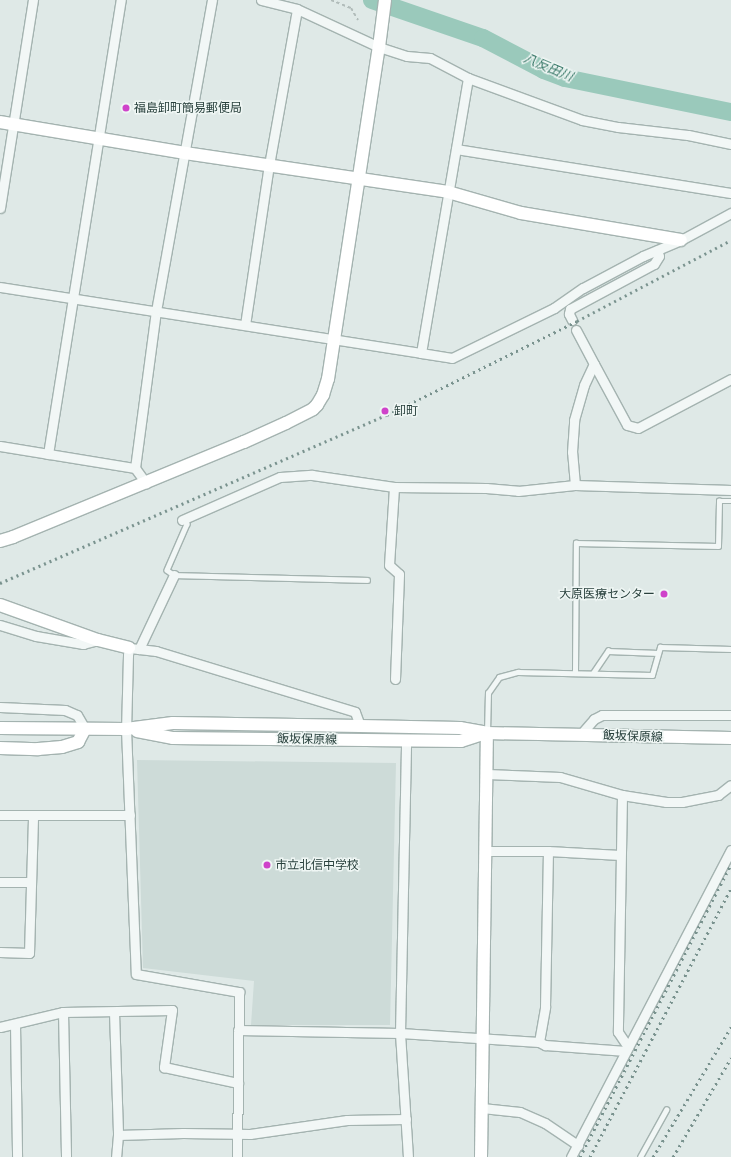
<!DOCTYPE html>
<html>
<head>
<meta charset="utf-8">
<style>
  body { margin:0 }
  #map { position:relative; width:731px; height:1157px; overflow:hidden; background:#dfe9e7; font-family:Poppins,"Noto Sans JP",sans-serif }
  div>[style] { position:absolute }
  .built>* { inset:0; background:#cddbd8 }
  .river>* { height:18px; margin:-9px; padding:0 9px; transform-origin:9px; border-radius:9px; background:#9ac9bb }
  .path>* { height:2px; margin-top:-1px; transform-origin:0; background:repeating-linear-gradient(90deg,#b1bcba 0 3px,transparent 0 6px) }
  .roads { filter:drop-shadow(1px 0 #a4b3b0) drop-shadow(-1px 0 #a4b3b0) drop-shadow(0 1px #a4b3b0) drop-shadow(0 -1px #a4b3b0) }
  .lane>* { height:4.5px; margin:-2.25px; padding:0 2.25px; transform-origin:2.25px; border-radius:2.25px; background:#f2f7f6 }
  .street>* { height:9px; margin:-4.5px; padding:0 4.5px; transform-origin:4.5px; border-radius:4.5px; background:#f2f7f6 }
  .secondary>* { height:12px; margin:-6px; padding:0 6px; transform-origin:6px; border-radius:6px; background:#fff }
  .rail>* { height:3px; margin-top:-1.5px; transform-origin:0; background:repeating-linear-gradient(90deg,#79928e 0 2px,transparent 0 6px) }
  .dots>* { width:11px; height:11px; translate:-50% -50%; box-sizing:border-box; border:2px solid #eff6f4; border-radius:50% }
  span { translate:-50% -50%; white-space:nowrap; text-align:center; line-height:1.15; -webkit-text-stroke:3px #eff6f4; paint-order:stroke }
  .poi-label { font-size:12px; color:#28403c }
  .left { translate:0 -50%; text-align:left }
  .right { translate:-100% -50%; text-align:right }
  .street-label { font-size:12px; color:#28403c }
  .water-label { font-size:13px; color:#327463; font-style:italic }
</style>
</head>
<body>
<div id="map">
  <div class="built">
    <i style="clip-path:polygon(137px 760px,396px 763px,390px 1025px,251px 1025px,254px 981px,143px 968px)"></i>
  </div>
  <div class="river">
    <i style="left:372px;top:0;width:117px;rotate:18.9deg"></i>
    <i style="left:483px;top:38px;width:69px;rotate:27.7deg"></i>
    <i style="left:544px;top:70px;width:22px;rotate:21deg"></i>
    <i style="left:565px;top:78px;width:169px;rotate:11.6deg"></i>
  </div>
  <div class="path">
    <i style="left:331px;top:0;width:22px;rotate:22deg"></i>
    <i style="left:351px;top:8px;width:14px;rotate:60deg"></i>
  </div>
  <div class="roads">
    <div class="lane">
      <i style="left:186px;top:518px;width:6px;rotate:81deg"></i>
      <i style="left:187px;top:524px;width:50px;rotate:113.5deg"></i>
      <i style="left:167px;top:570px;width:9px;rotate:36deg"></i>
      <i style="left:174px;top:575px;width:193px;rotate:1.5deg"></i>
      <i style="left:575px;top:672px;width:129px;rotate:-89.6deg"></i>
      <i style="left:576px;top:543px;width:142px;rotate:1.2deg"></i>
      <i style="left:718px;top:546px;width:45px;rotate:-88.7deg"></i>
      <i style="left:719px;top:501px;width:12px"></i>
      <i style="left:593px;top:673px;width:27px;rotate:-56deg"></i>
      <i style="left:608px;top:651px;width:50px;rotate:2.3deg"></i>
      <i style="left:487px;top:733px;width:40px;rotate:-88.6deg"></i>
      <i style="left:488px;top:693px;width:19px;rotate:-55deg"></i>
      <i style="left:499px;top:677px;width:20px;rotate:-15deg"></i>
      <i style="left:518px;top:672px;width:134px;rotate:1.3deg"></i>
      <i style="left:652px;top:675px;width:29px;rotate:-74deg"></i>
      <i style="left:660px;top:647px;width:71px;rotate:1.6deg"></i>
      <i style="left:640px;top:1157px;width:54px;rotate:-61deg"></i>
    </div>
    <div class="street">
      <i style="left:261px;top:0;width:37px;rotate:14deg"></i>
      <i style="left:297px;top:9px;width:90px;rotate:24.9deg"></i>
      <i style="left:379px;top:47px;width:29px;rotate:18deg"></i>
      <i style="left:407px;top:56px;width:23px;rotate:5deg"></i>
      <i style="left:430px;top:58px;width:43px;rotate:27.8deg"></i>
      <i style="left:468px;top:78px;width:121px;rotate:20.2deg"></i>
      <i style="left:582px;top:120px;width:37px;rotate:11deg"></i>
      <i style="left:618px;top:127px;width:70px;rotate:6.5deg"></i>
      <i style="left:688px;top:135px;width:44px;rotate:11.8deg"></i>
      <i style="left:456px;top:149px;width:278px;rotate:9.1deg"></i>
      <i style="left:0;top:208px;width:211px;rotate:-81deg"></i>
      <i style="left:0;top:287px;width:426px;rotate:8.9deg"></i>
      <i style="left:421px;top:353px;width:279px;rotate:-80.3deg"></i>
      <i style="left:572px;top:320px;width:7px;rotate:-117deg"></i>
      <i style="left:569px;top:314px;width:5px;rotate:-79deg"></i>
      <i style="left:570px;top:309px;width:95px;rotate:-28.2deg"></i>
      <i style="left:654px;top:264px;width:9px;rotate:-58deg"></i>
      <i style="left:659px;top:256px;width:6px;rotate:-108deg"></i>
      <i style="left:245px;top:325px;width:162px;rotate:-81.5deg"></i>
      <i style="left:269px;top:165px;width:158px;rotate:-79.8deg"></i>
      <i style="left:576px;top:330px;width:38px;rotate:62deg"></i>
      <i style="left:421px;top:353px;width:31px;rotate:9deg"></i>
      <i style="left:452px;top:358px;width:114px;rotate:-26.1deg"></i>
      <i style="left:554px;top:308px;width:35px;rotate:-35deg"></i>
      <i style="left:583px;top:288px;width:68px;rotate:-28.1deg"></i>
      <i style="left:643px;top:256px;width:41px;rotate:-22.8deg"></i>
      <i style="left:681px;top:240px;width:57px;rotate:-28.4deg"></i>
      <i style="left:0;top:446px;width:137px;rotate:9.3deg"></i>
      <i style="left:135px;top:468px;width:19px;rotate:54deg"></i>
      <i style="left:48px;top:454px;width:460px;rotate:-80.9deg"></i>
      <i style="left:135px;top:468px;width:158px;rotate:-82.4deg"></i>
      <i style="left:156px;top:311px;width:316px;rotate:-79.8deg"></i>
      <i style="left:575px;top:485px;width:33px;rotate:-95deg"></i>
      <i style="left:572px;top:452px;width:32px;rotate:-86deg"></i>
      <i style="left:574px;top:420px;width:36px;rotate:-74deg"></i>
      <i style="left:584px;top:385px;width:23px;rotate:-65deg"></i>
      <i style="left:594px;top:364px;width:69px;rotate:61.6deg"></i>
      <i style="left:627px;top:425px;width:11px;rotate:15deg"></i>
      <i style="left:638px;top:428px;width:105px;rotate:-27.8deg"></i>
      <i style="left:182px;top:520px;width:107px;rotate:-23.7deg"></i>
      <i style="left:280px;top:477px;width:32px;rotate:-4deg"></i>
      <i style="left:312px;top:475px;width:83px;rotate:8.3deg"></i>
      <i style="left:174px;top:575px;width:82px;rotate:115.3deg"></i>
      <i style="left:139px;top:649px;width:10px;rotate:-174deg"></i>
      <i style="left:129px;top:648px;width:7px;rotate:98deg"></i>
      <i style="left:128px;top:655px;width:74px;rotate:91.5deg"></i>
      <i style="left:126px;top:729px;width:245px;rotate:87.7deg"></i>
      <i style="left:136px;top:974px;width:105px;rotate:9.9deg"></i>
      <i style="left:239px;top:992px;width:165px;rotate:90.7deg"></i>
      <i style="left:0;top:625px;width:38px;rotate:17deg"></i>
      <i style="left:36px;top:636px;width:48px;rotate:9.7deg"></i>
      <i style="left:83px;top:644px;width:16px;rotate:-15deg"></i>
      <i style="left:139px;top:649px;width:17px;rotate:7deg"></i>
      <i style="left:156px;top:651px;width:208px;rotate:17deg"></i>
      <i style="left:355px;top:712px;width:15px;rotate:70deg"></i>
      <i style="left:395px;top:679px;width:105px;rotate:-87.8deg"></i>
      <i style="left:399px;top:574px;width:13px;rotate:-138deg"></i>
      <i style="left:389px;top:565px;width:78px;rotate:-86.3deg"></i>
      <i style="left:394px;top:487px;width:92px;rotate:0.6deg"></i>
      <i style="left:486px;top:488px;width:32px;rotate:5deg"></i>
      <i style="left:518px;top:491px;width:57px;rotate:-6deg"></i>
      <i style="left:575px;top:485px;width:156px;rotate:1.8deg"></i>
      <i style="left:0;top:707px;width:65px;rotate:2.6deg"></i>
      <i style="left:65px;top:710px;width:13px;rotate:23deg"></i>
      <i style="left:77px;top:715px;width:16px;rotate:60deg"></i>
      <i style="left:581px;top:734px;width:20px;rotate:-49deg"></i>
      <i style="left:594px;top:719px;width:9px;rotate:-27deg"></i>
      <i style="left:602px;top:715px;width:129px"></i>
      <i style="left:487px;top:774px;width:73px;rotate:2.4deg"></i>
      <i style="left:560px;top:777px;width:65px;rotate:16.2deg"></i>
      <i style="left:622px;top:795px;width:45px;rotate:9deg"></i>
      <i style="left:666px;top:802px;width:16px"></i>
      <i style="left:682px;top:802px;width:37px;rotate:-11deg"></i>
      <i style="left:718px;top:795px;width:16px;rotate:-38deg"></i>
      <i style="left:622px;top:795px;width:237px;rotate:91deg"></i>
      <i style="left:618px;top:1032px;width:18px;rotate:56deg"></i>
      <i style="left:0;top:815px;width:130px"></i>
      <i style="left:486px;top:851px;width:62px"></i>
      <i style="left:548px;top:851px;width:72px;rotate:3.2deg"></i>
      <i style="left:0;top:882px;width:30px"></i>
      <i style="left:0;top:952px;width:29px;rotate:2deg"></i>
      <i style="left:29px;top:953px;width:137px;rotate:-88.3deg"></i>
      <i style="left:63px;top:1012px;width:145px;rotate:88.8deg"></i>
      <i style="left:114px;top:1012px;width:123px;rotate:88.1deg"></i>
      <i style="left:118px;top:1135px;width:22px;rotate:95deg"></i>
      <i style="left:15px;top:1024px;width:133px;rotate:89.1deg"></i>
      <i style="left:0;top:1027px;width:65px;rotate:-13.4deg"></i>
      <i style="left:63px;top:1012px;width:109px;rotate:-1.1deg"></i>
      <i style="left:172px;top:1010px;width:58px;rotate:98deg"></i>
      <i style="left:164px;top:1067px;width:76px;rotate:12.2deg"></i>
      <i style="left:238px;top:1030px;width:162px;rotate:1.1deg"></i>
      <i style="left:400px;top:1033px;width:293px;rotate:-88.8deg"></i>
      <i style="left:539px;top:1042px;width:7px;rotate:27deg"></i>
      <i style="left:545px;top:1045px;width:81px;rotate:4.2deg"></i>
      <i style="left:482px;top:1108px;width:38px;rotate:6deg"></i>
      <i style="left:520px;top:1112px;width:27px;rotate:24deg"></i>
      <i style="left:545px;top:1123px;width:40px;rotate:34deg"></i>
      <i style="left:118px;top:1135px;width:65px;rotate:-1.8deg"></i>
      <i style="left:183px;top:1133px;width:67px;rotate:0.9deg"></i>
      <i style="left:250px;top:1134px;width:98px;rotate:-8.2deg"></i>
      <i style="left:347px;top:1120px;width:59px;rotate:-1deg"></i>
      <i style="left:408px;top:1157px;width:124px;rotate:-93.7deg"></i>
      <i style="left:400px;top:1033px;width:139px;rotate:3.7deg"></i>
      <i style="left:539px;top:1042px;width:36px;rotate:-80deg"></i>
      <i style="left:545px;top:1007px;width:156px;rotate:-88.9deg"></i>
      <i style="left:571px;top:1157px;width:346px;rotate:-62.5deg"></i>
    </div>
    <div class="secondary">
      <i style="left:0;top:122px;width:188px;rotate:9.5deg"></i>
      <i style="left:185px;top:153px;width:266px;rotate:8.4deg"></i>
      <i style="left:448px;top:192px;width:76px;rotate:16deg"></i>
      <i style="left:521px;top:213px;width:162px;rotate:9.6deg"></i>
      <i style="left:0;top:541px;width:14px;rotate:-17deg"></i>
      <i style="left:13px;top:537px;width:250px;rotate:-22.4deg"></i>
      <i style="left:244px;top:442px;width:46px;rotate:-24.3deg"></i>
      <i style="left:286px;top:423px;width:30px;rotate:-27deg"></i>
      <i style="left:313px;top:409px;width:6px;rotate:-45deg"></i>
      <i style="left:317px;top:405px;width:12px;rotate:-59deg"></i>
      <i style="left:323px;top:395px;width:17px;rotate:-73deg"></i>
      <i style="left:328px;top:379px;width:336px;rotate:-81.3deg"></i>
      <i style="left:379px;top:47px;width:47px;rotate:-82.7deg"></i>
      <i style="left:0;top:605px;width:104px;rotate:19.7deg"></i>
      <i style="left:98px;top:640px;width:32px;rotate:14deg"></i>
      <i style="left:0;top:728px;width:126px;rotate:0.5deg"></i>
      <i style="left:126px;top:729px;width:47px;rotate:-7.3deg"></i>
      <i style="left:173px;top:723px;width:187px;rotate:0.9deg"></i>
      <i style="left:360px;top:726px;width:100px;rotate:1.1deg"></i>
      <i style="left:460px;top:728px;width:27px;rotate:10deg"></i>
      <i style="left:487px;top:733px;width:244px;rotate:1.2deg"></i>
      <i style="left:137px;top:731px;width:37px;rotate:11deg"></i>
      <i style="left:173px;top:738px;width:288px;rotate:0.6deg"></i>
      <i style="left:461px;top:741px;width:25px;rotate:-18deg"></i>
      <i style="left:0;top:748px;width:38px;rotate:2deg"></i>
      <i style="left:38px;top:749px;width:24px;rotate:-5deg"></i>
      <i style="left:62px;top:747px;width:17px;rotate:-17deg"></i>
      <i style="left:78px;top:742px;width:15px;rotate:-62deg"></i>
      <i style="left:481px;top:1157px;width:424px;rotate:-89.2deg"></i>
    </div>
  </div>
  <div class="rail">
    <i style="left:0;top:583px;width:422px;rotate:-23.5deg"></i>
    <i style="left:387px;top:415px;width:212px;rotate:-26.3deg"></i>
    <i style="left:577px;top:321px;width:174px;rotate:-27.7deg"></i>
    <i style="left:580px;top:1157px;width:329px;rotate:-62.7deg"></i>
    <i style="left:590px;top:1157px;width:304px;rotate:-62.3deg"></i>
    <i style="left:653px;top:1157px;width:152px;rotate:-59deg"></i>
    <i style="left:673px;top:1157px;width:115px;rotate:-59.6deg"></i>
  </div>
  <div class="dots">
    <i style="left:126px;top:108px;background:#cf43ca"></i>
    <i style="left:385px;top:411px;background:#cf43ca"></i>
    <i style="left:664px;top:594px;background:#cf43ca"></i>
    <i style="left:267px;top:865px;background:#cf43ca"></i>
  </div>
  <div class="poi-label">
    <span class="left" style="left:134px;top:108px">福島卸町簡易郵便局</span>
    <span class="left" style="left:394px;top:411px">卸町</span>
    <span class="right" style="left:655px;top:594px">大原医療センター</span>
    <span class="left" style="left:275px;top:865px">市立北信中学校</span>
  </div>
  <div class="street-label">
    <span style="left:633px;top:736px;rotate:2deg">飯坂保原線</span>
    <span style="left:307px;top:739px;rotate:1deg">飯坂保原線</span>
  </div>
  <div class="water-label">
    <span style="left:548px;top:68px;rotate:23deg">八反田川</span>
  </div>
</div>
</body>
</html>
